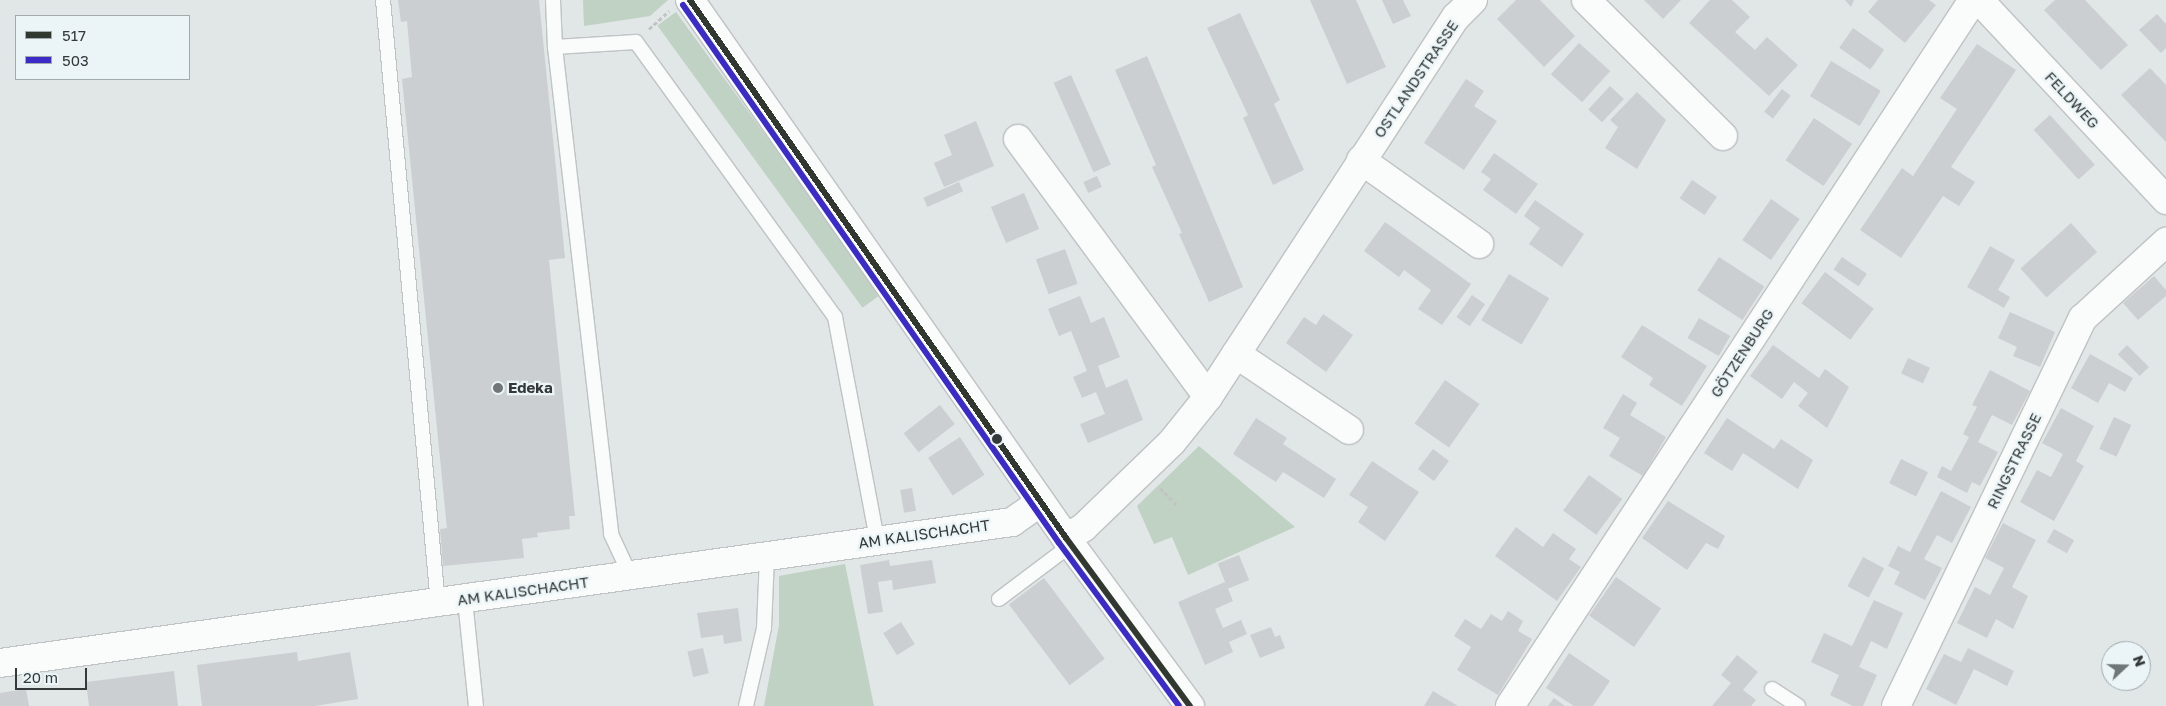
<!DOCTYPE html>
<html>
<head>
<meta charset="utf-8">
<style>
  body { margin:0 }
  #map { position:relative; width:2166px; height:706px; overflow:hidden; background:#e1e6e7; font-family:"Golos Text",sans-serif }
  div>[style] { position:absolute }
  .green>* { inset:0; background:#bfd2c3; transform-origin:0 0 }
  .building>* { inset:0; background:#cbcfd1; transform-origin:0 0 }
  .path>* { height:3px; margin-top:-1.5px; transform-origin:0; background:repeating-linear-gradient(90deg,#c1c4c4 0 4px,transparent 0 6.5px) }
  .roads { filter:drop-shadow(1px 0 #bfc3c3) drop-shadow(-1px 0 #bfc3c3) drop-shadow(0 1px #bfc3c3) drop-shadow(0 -1px #bfc3c3) }
  .lane>* { height:14px; margin:-7px; padding:0 7px; transform-origin:7px; border-radius:7px; background:#fafbfb }
  .street>* { height:28px; margin:-14px; padding:0 14px; transform-origin:14px; border-radius:14px; background:#fafbfb }
  .secondary>* { height:28px; margin:-14px; padding:0 14px; transform-origin:14px; border-radius:14px; background:#fafbfb }
  .bus-1>* { height:6px; margin:-3px; padding:0 3px; transform-origin:3px; border-radius:3px; background:#31382f }
  .bus-2>* { height:6px; margin:-3px; padding:0 3px; transform-origin:3px; border-radius:3px; background:#3c2cc7 }
  .dots>* { width:14px; height:14px; translate:-50% -50%; box-sizing:border-box; border:2px solid #ebf5f7; border-radius:50% }
  span { translate:-50% -50%; white-space:nowrap; text-align:center; line-height:1.15; -webkit-text-stroke:4.5px #ebf5f7; paint-order:stroke }
  .street-label { font-size:15px; color:#35393a }
  .poi-label { font-size:15px; color:#35393a; font-weight:700 }
  .left { translate:0 -50%; text-align:left }
  .legend { position:absolute; left:15px; top:15px; width:175px; height:65px; box-sizing:border-box; background:#ebf5f7; border:1px solid #a2aaab; margin:0; padding:6px 9px; list-style:none; font-size:15px; color:#35393a }
  .legend li { display:flex; align-items:center; gap:10px; height:25px }
  .legend b { width:25px; border:1px solid #a2aaab }
  .north { position:absolute; left:2101px; top:641px; width:50px; height:50px; box-sizing:border-box; background:#ebf5f7; border:1px solid #a2aaab; border-radius:50%; rotate:69deg; font-size:14px; font-weight:700; line-height:20px; text-align:center; color:#35393a }
  .north::after { content:''; display:block; margin:auto; width:18px; height:22px; background:#717677; clip-path:polygon(50% 0,100% 100%,50% 72%,0 100%) }
  .scale { position:absolute; left:15px; top:668px; width:72px; height:22px; box-sizing:border-box; border:2px solid #35393a; border-top:0; padding-left:6px; font-size:15px; line-height:18px; white-space:nowrap; color:#35393a; -webkit-text-stroke:4px #ebf5f7; paint-order:stroke }
</style>
</head>
<body>
<div id="map">
  <div class="green">
    <i style="clip-path:polygon(583px 0,668px 0,650px 16px,584px 26px)"></i>
    <i style="left:676px;top:12px;width:349px;height:23px;rotate:54deg"></i>
    <i style="clip-path:polygon(1199px 446px,1295px 527px,1188px 575px,1172px 537px,1154px 544px,1137px 506px)"></i>
    <i style="clip-path:polygon(845px 564px,874px 706px,764px 706px,779px 625px,779px 576px)"></i>
  </div>
  <div class="building">
    <i style="clip-path:polygon(398px 0,539px 0,565px 258px,549px 260px,575px 516px,569px 516px,570px 529px,537px 533px,538px 537px,522px 539px,524px 558px,443px 566px,440px 529px,447px 528px,402px 79px,412px 77px,407px 21px,401px 22px)"></i>
    <i style="clip-path:polygon(1310px 0,1356px 0,1386px 67px,1347px 84px)"></i>
    <i style="clip-path:polygon(1382px 0,1403px 0,1411px 16px,1393px 24px)"></i>
    <i style="clip-path:polygon(1516px 0,1540px 0,1575px 36px,1544px 67px,1497px 19px)"></i>
    <i style="clip-path:polygon(1644px 0,1681px 0,1663px 19px)"></i>
    <i style="clip-path:polygon(1710px 0,1732px 0,1750px 17px,1735px 32px,1755px 50px,1767px 37px,1798px 65px,1769px 96px,1689px 23px)"></i>
    <i style="clip-path:polygon(1845px 0,1854px 0,1851px 7px)"></i>
    <i style="clip-path:polygon(1878px 0,1929px 0,1936px 5px,1905px 43px,1868px 12px)"></i>
    <i style="clip-path:polygon(2055px 0,2085px 0,2128px 45px,2101px 70px,2044px 10px)"></i>
    <i style="clip-path:polygon(1240px 13px,1280px 100px,1274px 104px,1304px 170px,1273px 185px,1243px 118px,1248px 115px,1207px 28px)"></i>
    <i style="clip-path:polygon(2157px 14px,2166px 24px,2166px 48px,2161px 53px,2139px 30px)"></i>
    <i style="left:1853px;top:28px;width:38px;height:24px;rotate:35deg"></i>
    <i style="left:1579px;top:43px;width:42px;height:42px;rotate:42deg"></i>
    <i style="clip-path:polygon(1977px 44px,2016px 70px,1951px 167px,1975px 182px,1959px 206px,1943px 196px,1901px 258px,1860px 230px,1902px 168px,1913px 176px,1957px 109px,1940px 98px)"></i>
    <i style="clip-path:polygon(1147px 56px,1243px 287px,1209px 302px,1179px 234px,1182px 233px,1152px 167px,1156px 165px,1115px 70px)"></i>
    <i style="left:1831px;top:61px;width:58px;height:41px;rotate:31deg"></i>
    <i style="clip-path:polygon(2150px 68px,2166px 85px,2166px 142px,2121px 95px)"></i>
    <i style="left:1071px;top:75px;width:98px;height:19px;rotate:66deg"></i>
    <i style="clip-path:polygon(1466px 79px,1484px 91px,1474px 106px,1497px 121px,1464px 170px,1424px 143px)"></i>
    <i style="left:1610px;top:86px;width:19px;height:32px;rotate:43deg"></i>
    <i style="left:1782px;top:89px;width:11px;height:29px;rotate:38deg"></i>
    <i style="clip-path:polygon(1637px 92px,1666px 120px,1637px 169px,1605px 148px,1618px 127px,1610px 120px)"></i>
    <i style="left:2050px;top:115px;width:67px;height:22px;rotate:48deg"></i>
    <i style="left:1814px;top:118px;width:46px;height:51px;rotate:34deg"></i>
    <i style="clip-path:polygon(976px 121px,994px 166px,944px 187px,934px 163px,952px 155px,944px 135px)"></i>
    <i style="clip-path:polygon(1494px 153px,1538px 184px,1516px 214px,1483px 190px,1491px 179px,1481px 172px)"></i>
    <i style="left:1097px;top:176px;width:12px;height:15px;rotate:66deg"></i>
    <i style="left:1692px;top:180px;width:30px;height:22px;rotate:34deg"></i>
    <i style="left:959px;top:182px;width:10px;height:39px;rotate:66deg"></i>
    <i style="left:1024px;top:193px;width:39px;height:36px;rotate:67deg"></i>
    <i style="left:1771px;top:199px;width:35px;height:50px;rotate:35deg"></i>
    <i style="clip-path:polygon(1535px 200px,1584px 234px,1562px 267px,1529px 244px,1540px 228px,1524px 216px)"></i>
    <i style="clip-path:polygon(1385px 222px,1471px 284px,1442px 325px,1418px 309px,1431px 290px,1404px 270px,1399px 277px,1364px 251px)"></i>
    <i style="left:2071px;top:223px;width:39px;height:68px;rotate:48deg"></i>
    <i style="clip-path:polygon(1990px 246px,2015px 260px,1998px 290px,2010px 297px,2004px 308px,1967px 287px)"></i>
    <i style="left:1065px;top:249px;width:37px;height:31px;rotate:70deg"></i>
    <i style="left:1719px;top:257px;width:54px;height:40px;rotate:33deg"></i>
    <i style="left:1842px;top:257px;width:30px;height:15px;rotate:34deg"></i>
    <i style="left:1825px;top:272px;width:61px;height:39px;rotate:37deg"></i>
    <i style="left:1509px;top:274px;width:47px;height:54px;rotate:31deg"></i>
    <i style="clip-path:polygon(2154px 276px,2166px 290px,2166px 296px,2138px 320px,2123px 303px)"></i>
    <i style="left:1472px;top:295px;width:16px;height:27px;rotate:35deg"></i>
    <i style="clip-path:polygon(1080px 296px,1091px 323px,1104px 317px,1120px 357px,1098px 366px,1106px 388px,1127px 379px,1143px 420px,1088px 443px,1080px 424px,1105px 414px,1096px 392px,1082px 398px,1073px 377px,1087px 371px,1071px 331px,1059px 336px,1048px 309px)"></i>
    <i style="clip-path:polygon(2010px 312px,2055px 332px,2040px 367px,2013px 356px,2017px 347px,1998px 338px)"></i>
    <i style="clip-path:polygon(1323px 314px,1353px 335px,1326px 372px,1286px 343px,1304px 317px,1316px 325px)"></i>
    <i style="left:1699px;top:318px;width:36px;height:23px;rotate:30deg"></i>
    <i style="clip-path:polygon(1642px 325px,1707px 366px,1682px 406px,1649px 385px,1653px 378px,1621px 357px)"></i>
    <i style="clip-path:polygon(1773px 345px,1819px 378px,1825px 369px,1849px 387px,1827px 428px,1798px 406px,1808px 393px,1794px 382px,1782px 399px,1750px 376px)"></i>
    <i style="left:2127px;top:345px;width:31px;height:13px;rotate:45deg"></i>
    <i style="clip-path:polygon(2090px 354px,2133px 378px,2125px 392px,2109px 383px,2098px 403px,2071px 388px)"></i>
    <i style="left:1908px;top:358px;width:24px;height:17px;rotate:24deg"></i>
    <i style="clip-path:polygon(1990px 370px,2030px 391px,2012px 425px,1992px 415px,1978px 442px,1998px 452px,1980px 486px,1972px 482px,1967px 493px,1937px 477px,1942px 466px,1951px 471px,1969px 437px,1963px 434px,1977px 407px,1972px 405px)"></i>
    <i style="left:1445px;top:380px;width:42px;height:53px;rotate:35deg"></i>
    <i style="clip-path:polygon(1623px 394px,1637px 403px,1630px 415px,1666px 437px,1643px 476px,1609px 456px,1620px 438px,1603px 428px)"></i>
    <i style="left:940px;top:405px;width:24px;height:46px;rotate:52deg"></i>
    <i style="clip-path:polygon(2061px 408px,2094px 426px,2076px 461px,2084px 466px,2054px 521px,2020px 502px,2037px 470px,2051px 477px,2063px 454px,2042px 443px)"></i>
    <i style="left:2114px;top:417px;width:19px;height:35px;rotate:25deg"></i>
    <i style="clip-path:polygon(1256px 418px,1287px 438px,1283px 444px,1336px 479px,1324px 498px,1283px 472px,1276px 482px,1233px 454px)"></i>
    <i style="clip-path:polygon(1727px 418px,1774px 449px,1781px 439px,1813px 460px,1798px 489px,1743px 453px,1732px 471px,1704px 453px)"></i>
    <i style="left:960px;top:437px;width:45px;height:38px;rotate:57deg"></i>
    <i style="left:1433px;top:449px;width:20px;height:25px;rotate:37deg"></i>
    <i style="left:1901px;top:459px;width:30px;height:27px;rotate:26deg"></i>
    <i style="clip-path:polygon(1372px 461px,1419px 492px,1385px 541px,1358px 522px,1368px 507px,1349px 495px)"></i>
    <i style="left:1589px;top:475px;width:41px;height:44px;rotate:36deg"></i>
    <i style="left:912px;top:488px;width:23px;height:12px;rotate:80deg"></i>
    <i style="clip-path:polygon(1941px 491px,1971px 507px,1952px 543px,1937px 535px,1924px 559px,1942px 568px,1925px 600px,1894px 584px,1900px 572px,1888px 566px,1898px 546px,1910px 552px)"></i>
    <i style="clip-path:polygon(1668px 501px,1725px 536px,1718px 549px,1706px 543px,1687px 570px,1642px 538px)"></i>
    <i style="clip-path:polygon(2003px 523px,2036px 540px,2012px 587px,2028px 596px,2013px 629px,1996px 619px,1987px 638px,1957px 623px,1975px 587px,1990px 595px,2004px 568px,1985px 558px)"></i>
    <i style="clip-path:polygon(1516px 527px,1543px 547px,1553px 533px,1576px 549px,1569px 559px,1581px 567px,1557px 601px,1495px 556px)"></i>
    <i style="left:2054px;top:529px;width:23px;height:15px;rotate:29deg"></i>
    <i style="left:1239px;top:555px;width:27px;height:23px;rotate:68deg"></i>
    <i style="left:1863px;top:557px;width:24px;height:33px;rotate:28deg"></i>
    <i style="clip-path:polygon(889px 560px,890px 566px,932px 560px,936px 583px,893px 590px,892px 580px,878px 582px,883px 612px,868px 614px,860px 565px)"></i>
    <i style="left:1616px;top:577px;width:55px;height:47px;rotate:35deg"></i>
    <i style="left:1044px;top:578px;width:101px;height:44px;rotate:53deg"></i>
    <i style="clip-path:polygon(1225px 582px,1233px 601px,1215px 609px,1223px 628px,1241px 620px,1247px 634px,1229px 642px,1233px 652px,1205px 665px,1178px 602px)"></i>
    <i style="clip-path:polygon(1874px 600px,1903px 613px,1887px 649px,1871px 641px,1859px 667px,1877px 675px,1863px 706px,1853px 706px,1830px 695px,1839px 675px,1811px 662px,1824px 633px,1852px 646px)"></i>
    <i style="clip-path:polygon(738px 608px,742px 641px,724px 644px,723px 635px,701px 638px,697px 613px)"></i>
    <i style="clip-path:polygon(1508px 611px,1523px 621px,1518px 631px,1532px 639px,1498px 695px,1457px 670px,1471px 647px,1454px 636px,1465px 619px,1481px 629px,1491px 614px,1502px 621px)"></i>
    <i style="left:901px;top:622px;width:26px;height:21px;rotate:58deg"></i>
    <i style="clip-path:polygon(1271px 627px,1275px 637px,1280px 635px,1285px 648px,1260px 658px,1250px 635px)"></i>
    <i style="left:703px;top:648px;width:26px;height:16px;rotate:77deg"></i>
    <i style="clip-path:polygon(1968px 648px,2014px 671px,2007px 686px,1974px 669px,1956px 705px,1926px 689px,1944px 654px,1961px 662px)"></i>
    <i style="clip-path:polygon(297px 652px,298px 661px,350px 652px,358px 699px,315px 706px,202px 706px,197px 665px)"></i>
    <i style="clip-path:polygon(1569px 653px,1610px 681px,1593px 706px,1574px 706px,1546px 688px)"></i>
    <i style="clip-path:polygon(1737px 655px,1758px 672px,1743px 690px,1756px 700px,1751px 706px,1712px 706px,1731px 683px,1721px 675px)"></i>
    <i style="clip-path:polygon(174px 671px,178px 706px,89px 706px,86px 682px)"></i>
    <i style="clip-path:polygon(26px 689px,29px 706px,0 706px,0 693px)"></i>
    <i style="clip-path:polygon(1433px 691px,1458px 706px,1424px 706px)"></i>
    <i style="clip-path:polygon(1554px 698px,1565px 706px,1548px 706px)"></i>
  </div>
  <div class="path">
    <i style="left:649px;top:29px;width:27px;rotate:-42deg"></i>
    <i style="left:1160px;top:488px;width:24px;rotate:45deg"></i>
  </div>
  <div class="roads">
    <div class="lane">
      <i style="left:383px;top:0;width:606px;rotate:84.8deg"></i>
      <i style="left:553px;top:0;width:47px;rotate:87.6deg"></i>
      <i style="left:555px;top:47px;width:81px;rotate:-3.5deg"></i>
      <i style="left:636px;top:42px;width:339px;rotate:54.1deg"></i>
      <i style="left:835px;top:317px;width:227px;rotate:79.3deg"></i>
      <i style="left:555px;top:47px;width:490px;rotate:83.4deg"></i>
      <i style="left:611px;top:534px;width:45px;rotate:65.1deg"></i>
      <i style="left:999px;top:599px;width:90px;rotate:-36.9deg"></i>
      <i style="left:465px;top:600px;width:107px;rotate:84.1deg"></i>
      <i style="left:1772px;top:689px;width:31px;rotate:33deg"></i>
      <i style="left:746px;top:706px;width:80px;rotate:-77deg"></i>
      <i style="left:764px;top:628px;width:72px;rotate:-87.6deg"></i>
    </div>
    <div class="street">
      <i style="left:1586px;top:0;width:193px;rotate:44.8deg"></i>
      <i style="left:1979px;top:0;width:274px;rotate:46.9deg"></i>
      <i style="left:1018px;top:139px;width:320px;rotate:53.6deg"></i>
      <i style="left:1361px;top:160px;width:145px;rotate:35.4deg"></i>
      <i style="left:1236px;top:354px;width:136px;rotate:33.9deg"></i>
      <i style="left:1066px;top:538px;width:21px;rotate:-31deg"></i>
      <i style="left:1084px;top:527px;width:122px;rotate:-44deg"></i>
      <i style="left:1172px;top:442px;width:58px;rotate:-51.3deg"></i>
      <i style="left:1208px;top:397px;width:454px;rotate:-56.9deg"></i>
      <i style="left:1456px;top:17px;width:24px;rotate:-45deg"></i>
      <i style="left:0;top:663px;width:1022px;rotate:-7.93deg"></i>
      <i style="left:1012px;top:522px;width:35px;rotate:-35deg"></i>
      <i style="left:1510px;top:706px;width:844px;rotate:-56.74deg"></i>
      <i style="left:1896px;top:706px;width:431px;rotate:-64.3deg"></i>
      <i style="left:2083px;top:318px;width:113px;rotate:-42.5deg"></i>
    </div>
    <div class="secondary">
      <i style="left:690px;top:0;width:656px;rotate:55.05deg"></i>
      <i style="left:1066px;top:538px;width:209px;rotate:53.6deg"></i>
    </div>
  </div>
  <div class="bus-1">
    <i style="left:690px;top:0;width:656px;rotate:55.05deg"></i>
    <i style="left:1066px;top:538px;width:209px;rotate:53.6deg"></i>
  </div>
  <div class="bus-2">
    <i style="left:683px;top:5px;width:656px;rotate:55.05deg"></i>
    <i style="left:1059px;top:543px;width:202px;rotate:53.6deg"></i>
  </div>
  <div class="dots">
    <i style="left:498px;top:388px;background:#717677"></i>
    <i style="left:997px;top:439px;background:#35393a"></i>
  </div>
  <div class="street-label">
    <span style="left:1416px;top:79px;rotate:-56deg">OSTLANDSTRASSE</span>
    <span style="left:2072px;top:100px;rotate:47deg">FELDWEG</span>
    <span style="left:1742px;top:353px;rotate:-57deg">GÖTZENBURG</span>
    <span style="left:2014px;top:461px;rotate:-64deg">RINGSTRASSE</span>
    <span style="left:924px;top:534px;rotate:-8deg">AM KALISCHACHT</span>
    <span style="left:523px;top:591px;rotate:-8deg">AM KALISCHACHT</span>
  </div>
  <div class="poi-label">
    <span class="left" style="left:508px;top:388px">Edeka</span>
  </div>
  <ul class="legend">
  <li><b style="height:6px;background:#31382f"></b>517</li>
  <li><b style="height:6px;background:#3c2cc7"></b>503</li>
  </ul>
  <div class="north">N</div>
  <div class="scale">20 m</div>
</div>
</body>
</html>
